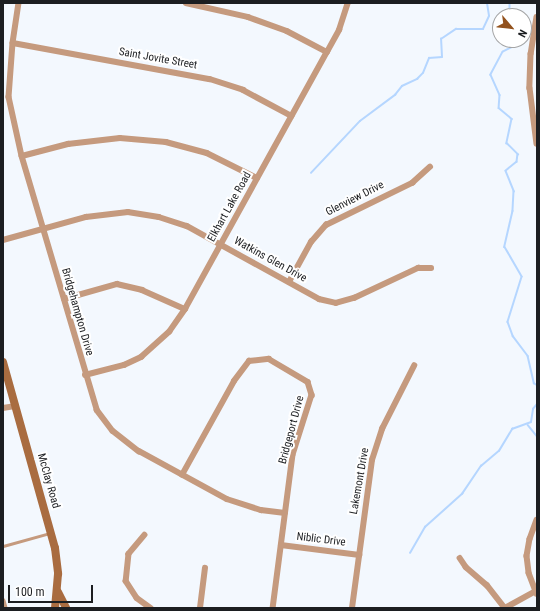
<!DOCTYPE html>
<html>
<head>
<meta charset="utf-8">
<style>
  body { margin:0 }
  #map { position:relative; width:540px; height:611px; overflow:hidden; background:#f3f8fe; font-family:"Roboto Condensed",sans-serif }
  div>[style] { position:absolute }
  .stream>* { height:1.5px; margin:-0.75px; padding:0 0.75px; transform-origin:0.75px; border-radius:0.75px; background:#b5d6ff }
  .service>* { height:3px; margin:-1.5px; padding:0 1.5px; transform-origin:1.5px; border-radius:1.5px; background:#c59a7e }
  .minor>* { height:5.5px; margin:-2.75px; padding:0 2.75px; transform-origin:2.75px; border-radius:2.75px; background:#c59a7e }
  .secondary>* { height:8px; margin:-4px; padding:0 4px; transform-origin:4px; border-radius:4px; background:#a96c40 }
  span { translate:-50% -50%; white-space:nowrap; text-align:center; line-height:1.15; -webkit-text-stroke:4px #fff; paint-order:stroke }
  .street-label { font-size:11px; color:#1c1e21 }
  .frame { position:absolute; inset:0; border:4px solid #1c1e21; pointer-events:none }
  .north { position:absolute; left:492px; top:8px; width:40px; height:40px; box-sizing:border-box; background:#fff; border:1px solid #a4a5a6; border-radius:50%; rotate:118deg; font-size:11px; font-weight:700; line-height:16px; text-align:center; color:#1c1e21 }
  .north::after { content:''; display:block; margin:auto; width:14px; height:18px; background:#93521d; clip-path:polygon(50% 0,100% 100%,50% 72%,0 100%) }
  .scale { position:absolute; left:8px; top:585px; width:85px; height:18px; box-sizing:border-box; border:2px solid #1c1e21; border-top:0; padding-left:5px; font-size:12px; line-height:14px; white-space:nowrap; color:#1c1e21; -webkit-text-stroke:3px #fff; paint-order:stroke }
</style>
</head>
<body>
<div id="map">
  <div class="stream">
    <i style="left:510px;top:3px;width:13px;rotate:90deg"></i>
    <i style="left:518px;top:40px;width:7px;rotate:117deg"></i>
    <i style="left:515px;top:46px;width:13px;rotate:153deg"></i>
    <i style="left:503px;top:52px;width:26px;rotate:118deg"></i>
    <i style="left:491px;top:75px;width:22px;rotate:66deg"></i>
    <i style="left:500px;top:95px;width:13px;rotate:94deg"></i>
    <i style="left:499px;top:108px;width:17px;rotate:40deg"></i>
    <i style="left:512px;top:119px;width:25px;rotate:102deg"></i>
    <i style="left:507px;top:143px;width:16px;rotate:45deg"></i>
    <i style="left:518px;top:154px;width:8px;rotate:97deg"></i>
    <i style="left:517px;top:162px;width:14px;rotate:141deg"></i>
    <i style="left:506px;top:171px;width:22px;rotate:68deg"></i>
    <i style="left:514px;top:191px;width:20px;rotate:93deg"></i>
    <i style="left:513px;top:211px;width:37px;rotate:103deg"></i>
    <i style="left:505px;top:247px;width:34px;rotate:60deg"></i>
    <i style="left:522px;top:277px;width:47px;rotate:107.3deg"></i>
    <i style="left:508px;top:322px;width:15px;rotate:70deg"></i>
    <i style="left:513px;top:336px;width:25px;rotate:53deg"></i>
    <i style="left:528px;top:356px;width:28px;rotate:77deg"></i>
    <i style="left:534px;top:383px;width:4px;rotate:34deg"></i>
    <i style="left:311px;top:173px;width:71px;rotate:-46.7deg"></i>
    <i style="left:360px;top:121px;width:44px;rotate:-36.6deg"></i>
    <i style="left:395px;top:95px;width:11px;rotate:-52deg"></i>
    <i style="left:402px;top:86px;width:17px;rotate:-25deg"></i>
    <i style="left:417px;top:79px;width:8px;rotate:-45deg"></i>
    <i style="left:423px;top:73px;width:16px;rotate:-68deg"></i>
    <i style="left:429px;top:58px;width:13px;rotate:-4deg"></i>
    <i style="left:442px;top:57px;width:18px;rotate:-93deg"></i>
    <i style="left:441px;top:39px;width:18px;rotate:-34deg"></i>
    <i style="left:456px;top:29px;width:27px"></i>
    <i style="left:483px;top:29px;width:14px;rotate:-65deg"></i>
    <i style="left:489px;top:16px;width:13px;rotate:-99deg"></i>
    <i style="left:528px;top:425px;width:14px;rotate:51deg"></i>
    <i style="left:410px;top:553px;width:30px;rotate:-60deg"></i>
    <i style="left:425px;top:527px;width:50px;rotate:-41.7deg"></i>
    <i style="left:462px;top:494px;width:34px;rotate:-56deg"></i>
    <i style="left:481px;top:466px;width:23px;rotate:-40deg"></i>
    <i style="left:499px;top:451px;width:26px;rotate:-59deg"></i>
    <i style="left:512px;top:429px;width:20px;rotate:-20deg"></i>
    <i style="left:531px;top:422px;width:13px;rotate:-81deg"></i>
    <i style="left:533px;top:409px;width:6px;rotate:-51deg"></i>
  </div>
  <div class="service">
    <i style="left:3px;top:546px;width:49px;rotate:-15.5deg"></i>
  </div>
  <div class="minor">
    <i style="left:19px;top:3px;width:40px;rotate:98.5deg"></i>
    <i style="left:13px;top:43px;width:54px;rotate:94.2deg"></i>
    <i style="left:9px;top:97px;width:60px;rotate:77.6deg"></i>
    <i style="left:22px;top:156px;width:265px;rotate:73.5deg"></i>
    <i style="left:97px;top:410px;width:26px;rotate:53deg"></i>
    <i style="left:113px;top:431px;width:33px;rotate:38deg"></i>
    <i style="left:139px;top:451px;width:100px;rotate:28.6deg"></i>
    <i style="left:227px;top:499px;width:36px;rotate:18deg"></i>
    <i style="left:261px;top:510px;width:24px;rotate:7deg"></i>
    <i style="left:186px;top:3px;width:64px;rotate:12.7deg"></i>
    <i style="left:248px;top:17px;width:41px;rotate:19.7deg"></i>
    <i style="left:287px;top:31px;width:45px;rotate:27.7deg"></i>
    <i style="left:537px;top:17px;width:37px;rotate:99deg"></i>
    <i style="left:531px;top:54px;width:34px;rotate:92deg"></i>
    <i style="left:530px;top:88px;width:56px;rotate:82.9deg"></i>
    <i style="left:13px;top:43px;width:200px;rotate:10.4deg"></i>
    <i style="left:210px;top:79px;width:35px;rotate:18deg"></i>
    <i style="left:243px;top:90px;width:55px;rotate:28deg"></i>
    <i style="left:22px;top:156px;width:48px;rotate:-14.6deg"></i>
    <i style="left:68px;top:144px;width:52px;rotate:-6.6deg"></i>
    <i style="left:120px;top:138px;width:46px;rotate:5deg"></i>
    <i style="left:166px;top:142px;width:42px;rotate:15deg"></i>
    <i style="left:207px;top:153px;width:56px;rotate:26.6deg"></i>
    <i style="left:3px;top:240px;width:86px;rotate:-15.5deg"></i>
    <i style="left:86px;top:217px;width:42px;rotate:-6.8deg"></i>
    <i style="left:128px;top:212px;width:31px;rotate:9deg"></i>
    <i style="left:159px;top:217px;width:29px;rotate:18deg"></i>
    <i style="left:187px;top:226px;width:151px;rotate:28.9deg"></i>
    <i style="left:319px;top:299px;width:17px;rotate:13deg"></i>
    <i style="left:336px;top:303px;width:19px;rotate:-16deg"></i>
    <i style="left:354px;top:298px;width:71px;rotate:-25.1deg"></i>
    <i style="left:418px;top:268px;width:13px"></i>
    <i style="left:289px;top:282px;width:46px;rotate:-61.2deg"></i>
    <i style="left:311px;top:242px;width:23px;rotate:-49deg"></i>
    <i style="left:326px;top:225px;width:96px;rotate:-26deg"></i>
    <i style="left:412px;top:183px;width:24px;rotate:-42deg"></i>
    <i style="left:64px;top:299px;width:55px;rotate:-15.8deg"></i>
    <i style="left:117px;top:284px;width:26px;rotate:13deg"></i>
    <i style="left:142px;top:290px;width:47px;rotate:23.8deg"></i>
    <i style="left:85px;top:375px;width:40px;rotate:-14.4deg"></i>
    <i style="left:124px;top:365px;width:19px;rotate:-25deg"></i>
    <i style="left:141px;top:357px;width:38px;rotate:-42deg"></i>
    <i style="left:169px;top:332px;width:28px;rotate:-55deg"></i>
    <i style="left:185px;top:309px;width:294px;rotate:-61.1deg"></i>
    <i style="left:327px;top:52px;width:25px;rotate:-61deg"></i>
    <i style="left:339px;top:30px;width:28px;rotate:-72deg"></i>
    <i style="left:3px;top:408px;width:13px;rotate:-9deg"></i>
    <i style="left:182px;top:475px;width:107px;rotate:-61deg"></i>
    <i style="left:234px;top:381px;width:25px;rotate:-53deg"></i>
    <i style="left:249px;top:361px;width:20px;rotate:-6deg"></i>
    <i style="left:269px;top:359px;width:45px;rotate:30.5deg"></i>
    <i style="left:308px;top:382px;width:14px;rotate:73deg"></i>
    <i style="left:312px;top:395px;width:63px;rotate:107.6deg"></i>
    <i style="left:293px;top:455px;width:154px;rotate:97.4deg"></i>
    <i style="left:537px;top:520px;width:20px;rotate:110deg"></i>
    <i style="left:530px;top:539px;width:17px;rotate:100deg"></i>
    <i style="left:527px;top:556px;width:17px;rotate:83deg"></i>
    <i style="left:529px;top:573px;width:22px;rotate:69deg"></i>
    <i style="left:145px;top:535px;width:25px;rotate:130deg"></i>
    <i style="left:129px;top:554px;width:27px;rotate:96deg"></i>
    <i style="left:126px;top:581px;width:20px;rotate:57deg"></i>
    <i style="left:137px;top:598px;width:17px;rotate:36deg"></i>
    <i style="left:281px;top:545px;width:79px;rotate:7.3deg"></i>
    <i style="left:460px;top:558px;width:11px;rotate:56deg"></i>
    <i style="left:466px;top:567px;width:28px;rotate:41deg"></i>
    <i style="left:487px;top:585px;width:29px;rotate:52deg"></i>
    <i style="left:3px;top:601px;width:7px;rotate:74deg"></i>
    <i style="left:200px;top:608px;width:40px;rotate:-82.9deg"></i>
    <i style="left:352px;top:608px;width:149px;rotate:-82.3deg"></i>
    <i style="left:372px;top:460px;width:33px;rotate:-72deg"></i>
    <i style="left:382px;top:429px;width:71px;rotate:-63.1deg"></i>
    <i style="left:505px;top:608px;width:35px;rotate:-29deg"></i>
  </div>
  <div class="secondary">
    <i style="left:3px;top:362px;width:193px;rotate:74.4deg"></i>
    <i style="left:55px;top:548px;width:26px;rotate:83deg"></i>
    <i style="left:58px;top:574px;width:34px;rotate:95deg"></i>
    <i style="left:58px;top:592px;width:18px;rotate:63deg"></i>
  </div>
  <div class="street-label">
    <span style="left:158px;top:59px;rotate:10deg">Saint Jovite Street</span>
    <span style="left:355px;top:199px;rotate:-27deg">Glenview Drive</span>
    <span style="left:230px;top:207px;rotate:-61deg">Elkhart Lake Road</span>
    <span style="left:270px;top:260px;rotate:29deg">Watkins Glen Drive</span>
    <span style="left:77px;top:312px;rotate:74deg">Bridgehampton Drive</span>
    <span style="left:292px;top:430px;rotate:-75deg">Bridgeport Drive</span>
    <span style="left:48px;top:481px;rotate:74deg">McClay Road</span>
    <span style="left:360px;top:481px;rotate:-80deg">Lakemont Drive</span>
    <span style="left:321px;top:540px;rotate:7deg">Niblic Drive</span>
  </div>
  <div class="frame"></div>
  <div class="north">N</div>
  <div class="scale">100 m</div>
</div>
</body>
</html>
